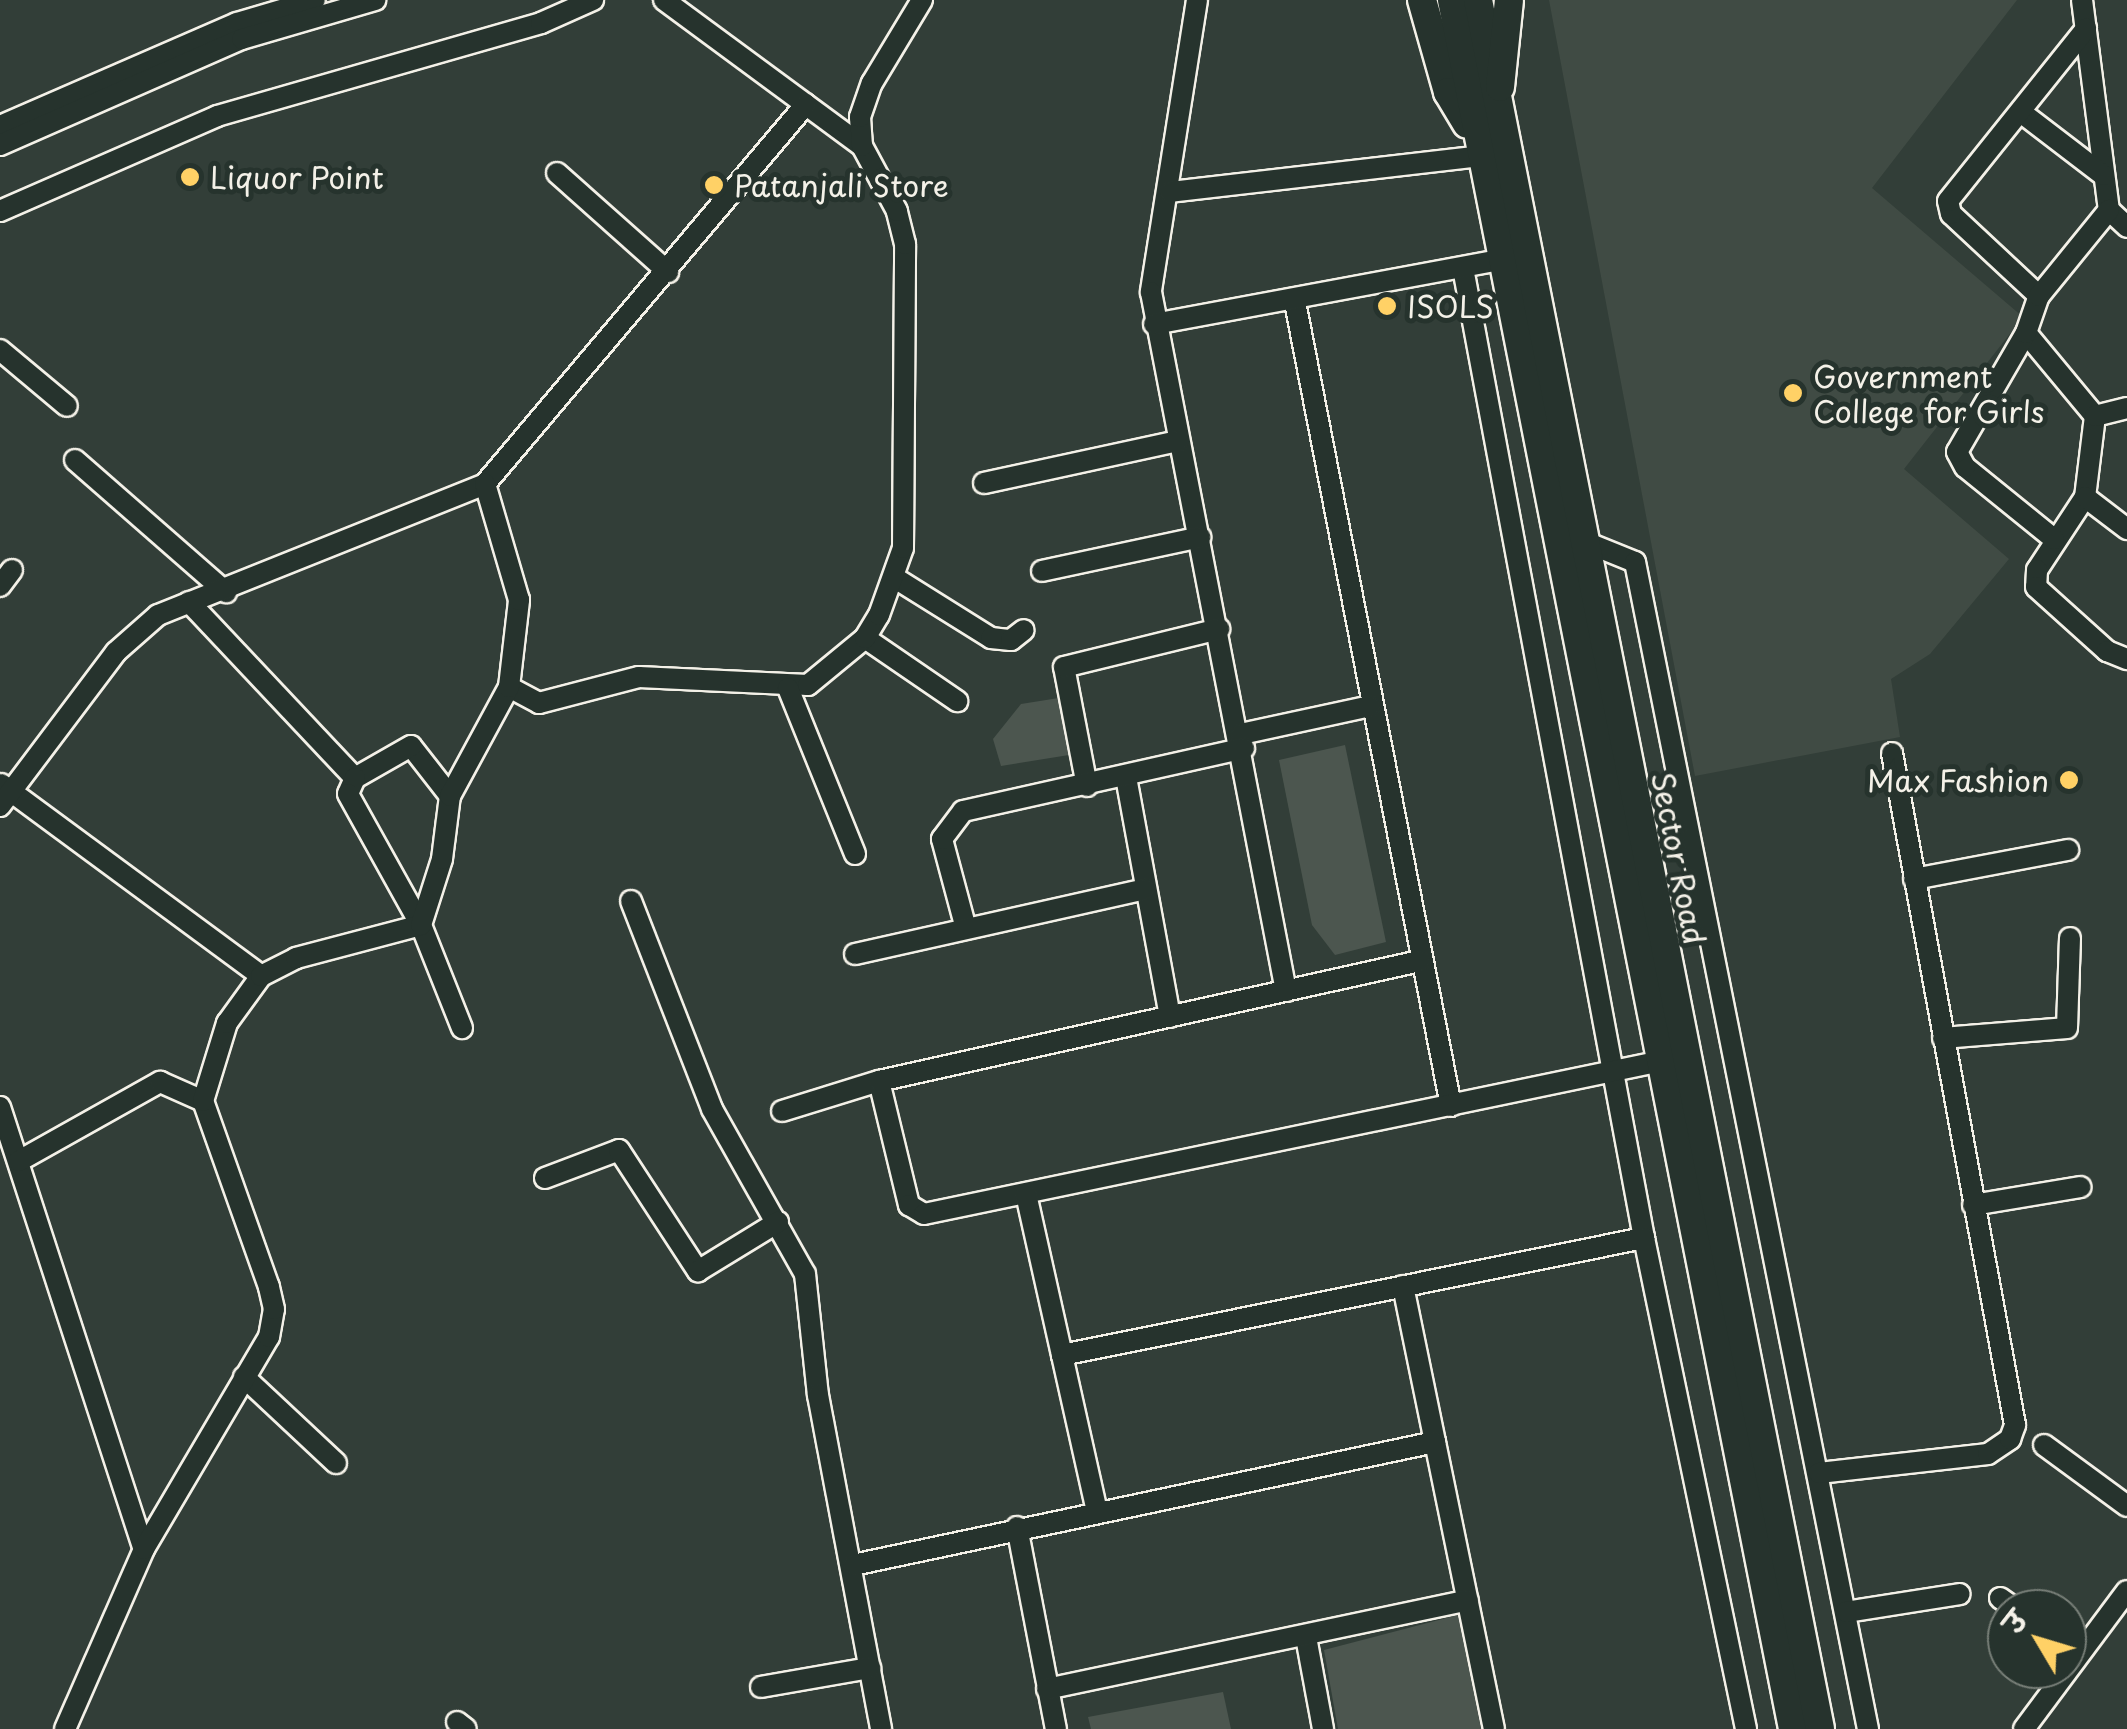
<!DOCTYPE html>
<html>
<head>
<meta charset="utf-8">
<style>
  body { margin:0 }
  #map { position:relative; width:2127px; height:1729px; overflow:hidden; background:#323e38; font-family:"Playpen Sans","Playpen Sans Deva",sans-serif }
  div>[style] { position:absolute }
  .built>* { inset:0; background:#404b44 }
  .green>* { inset:0; background:#4c564f }
  .roads { filter:drop-shadow(2px 0 #f4f1e8) drop-shadow(-2px 0 #f4f1e8) drop-shadow(0 2px #f4f1e8) drop-shadow(0 -2px #f4f1e8) }
  .minor>* { height:20px; margin:-10px; padding:0 10px; transform-origin:10px; border-radius:10px; background:#26332d }
  .major>* { height:28px; margin:-14px; padding:0 14px; transform-origin:14px; border-radius:14px; background:#26332d }
  .dots>* { width:28px; height:28px; translate:-50% -50%; box-sizing:border-box; border:5px solid #26332d; border-radius:50% }
  span { translate:-50% -50%; white-space:nowrap; text-align:center; line-height:1.15; -webkit-text-stroke:10px #26332d; paint-order:stroke }
  .poi-label { font-size:30px; color:#f4f1e8 }
  .left { translate:0 -50%; text-align:left }
  .right { translate:-100% -50%; text-align:right }
  .street-label { font-size:30px; color:#f4f1e8 }
  .north { position:absolute; left:1987px; top:1589px; width:100px; height:100px; box-sizing:border-box; background:#26332d; border:2px solid #787f78; border-radius:50%; rotate:308deg; font-size:28px; font-weight:700; line-height:40px; text-align:center; color:#f4f1e8 }
  .north::after { content:''; display:block; margin:auto; width:35px; height:45px; background:#ffd166; clip-path:polygon(50% 0,100% 100%,50% 72%,0 100%) }
</style>
</head>
<body>
<div id="map">
  <div class="built">
    <i style="clip-path:polygon(1549px 0,2017px 0,1872px 188px,2023px 317px,1904px 469px,2009px 559px,1930px 654px,1891px 679px,1900px 737px,1695px 776px)"></i>
  </div>
  <div class="green">
    <i style="clip-path:polygon(1065px 697px,1069px 755px,1001px 766px,993px 739px,1021px 704px)"></i>
    <i style="clip-path:polygon(1345px 745px,1386px 942px,1335px 955px,1312px 925px,1279px 760px)"></i>
    <i style="clip-path:polygon(1458px 1615px,1481px 1729px,1338px 1729px,1324px 1650px)"></i>
    <i style="clip-path:polygon(1223px 1692px,1231px 1729px,1091px 1729px,1088px 1717px)"></i>
  </div>
  <div class="roads">
    <div class="minor">
      <i style="left:664px;top:0;width:246px;rotate:36.4deg"></i>
      <i style="left:1197px;top:0;width:296px;rotate:99deg"></i>
      <i style="left:1151px;top:292px;width:712px;rotate:79.07deg"></i>
      <i style="left:2082px;top:0;width:212px;rotate:82.7deg"></i>
      <i style="left:2109px;top:210px;width:25px;rotate:43deg"></i>
      <i style="left:2022px;top:113px;width:102px;rotate:37.4deg"></i>
      <i style="left:0;top:126px;width:258px;rotate:-23.5deg"></i>
      <i style="left:237px;top:23px;width:81px;rotate:-16.4deg"></i>
      <i style="left:0;top:145px;width:264px;rotate:-23.7deg"></i>
      <i style="left:242px;top:39px;width:139px;rotate:-16.3deg"></i>
      <i style="left:557px;top:173px;width:149px;rotate:41.7deg"></i>
      <i style="left:1170px;top:192px;width:311px;rotate:-6.6deg"></i>
      <i style="left:0;top:211px;width:237px;rotate:-23.6deg"></i>
      <i style="left:217px;top:116px;width:337px;rotate:-16deg"></i>
      <i style="left:541px;top:23px;width:57px;rotate:-23.9deg"></i>
      <i style="left:1463px;top:268px;width:987px;rotate:79.43deg"></i>
      <i style="left:1644px;top:1238px;width:501px;rotate:78.26deg"></i>
      <i style="left:2039px;top:296px;width:120px;rotate:-137deg"></i>
      <i style="left:1951px;top:214px;width:13px;rotate:-103deg"></i>
      <i style="left:1948px;top:201px;width:221px;rotate:-51.3deg"></i>
      <i style="left:1295px;top:302px;width:819px;rotate:79.02deg"></i>
      <i style="left:1154px;top:324px;width:368px;rotate:-10.5deg"></i>
      <i style="left:2026px;top:333px;width:108px;rotate:50.3deg"></i>
      <i style="left:2095px;top:416px;width:82px;rotate:97deg"></i>
      <i style="left:2085px;top:497px;width:87px;rotate:123.3deg"></i>
      <i style="left:2037px;top:570px;width:17px;rotate:93deg"></i>
      <i style="left:2036px;top:587px;width:96px;rotate:42deg"></i>
      <i style="left:2107px;top:651px;width:22px;rotate:22deg"></i>
      <i style="left:0;top:350px;width:87px;rotate:39.9deg"></i>
      <i style="left:2095px;top:416px;width:33px;rotate:-14deg"></i>
      <i style="left:75px;top:460px;width:201px;rotate:41.2deg"></i>
      <i style="left:984px;top:483px;width:199px;rotate:-12.2deg"></i>
      <i style="left:2085px;top:497px;width:53px;rotate:37.3deg"></i>
      <i style="left:2054px;top:539px;width:114px;rotate:-141deg"></i>
      <i style="left:1965px;top:467px;width:17px;rotate:-118deg"></i>
      <i style="left:1957px;top:452px;width:138px;rotate:-59.9deg"></i>
      <i style="left:2026px;top:333px;width:39px;rotate:-71deg"></i>
      <i style="left:2039px;top:296px;width:111px;rotate:-50.9deg"></i>
      <i style="left:1583px;top:541px;width:56px;rotate:22deg"></i>
      <i style="left:1635px;top:562px;width:1190px;rotate:78.71deg"></i>
      <i style="left:1042px;top:571px;width:162px;rotate:-12.1deg"></i>
      <i style="left:895px;top:578px;width:113px;rotate:32deg"></i>
      <i style="left:991px;top:638px;width:20px;rotate:6deg"></i>
      <i style="left:1011px;top:640px;width:16px;rotate:-38deg"></i>
      <i style="left:0;top:586px;width:20px;rotate:-53deg"></i>
      <i style="left:189px;top:602px;width:242px;rotate:46.7deg"></i>
      <i style="left:865px;top:638px;width:112px;rotate:34.4deg"></i>
      <i style="left:509px;top:687px;width:34px;rotate:28deg"></i>
      <i style="left:539px;top:703px;width:103px;rotate:-14.6deg"></i>
      <i style="left:639px;top:677px;width:169px;rotate:2.7deg"></i>
      <i style="left:808px;top:685px;width:74px;rotate:-39.5deg"></i>
      <i style="left:865px;top:638px;width:27px;rotate:-59deg"></i>
      <i style="left:879px;top:615px;width:71px;rotate:-70.3deg"></i>
      <i style="left:903px;top:548px;width:304px;rotate:-89.6deg"></i>
      <i style="left:905px;top:244px;width:34px;rotate:-104deg"></i>
      <i style="left:897px;top:211px;width:74px;rotate:-118.3deg"></i>
      <i style="left:862px;top:146px;width:29px;rotate:-94deg"></i>
      <i style="left:860px;top:117px;width:36px;rotate:-71deg"></i>
      <i style="left:872px;top:83px;width:97px;rotate:-58.9deg"></i>
      <i style="left:788px;top:688px;width:179px;rotate:68deg"></i>
      <i style="left:1241px;top:734px;width:132px;rotate:-12.2deg"></i>
      <i style="left:1126px;top:777px;width:244px;rotate:79.6deg"></i>
      <i style="left:1px;top:784px;width:323px;rotate:36.4deg"></i>
      <i style="left:1087px;top:786px;width:121px;rotate:-100.9deg"></i>
      <i style="left:1064px;top:667px;width:160px;rotate:-13.8deg"></i>
      <i style="left:450px;top:796px;width:63px;rotate:-128deg"></i>
      <i style="left:411px;top:746px;width:64px;rotate:150.3deg"></i>
      <i style="left:355px;top:778px;width:17px;rotate:114deg"></i>
      <i style="left:348px;top:794px;width:150px;rotate:60.9deg"></i>
      <i style="left:421px;top:925px;width:111px;rotate:68.3deg"></i>
      <i style="left:0;top:806px;width:193px;rotate:-53deg"></i>
      <i style="left:116px;top:652px;width:56px;rotate:-41.4deg"></i>
      <i style="left:158px;top:615px;width:352px;rotate:-21.8deg"></i>
      <i style="left:485px;top:484px;width:497px;rotate:-49.8deg"></i>
      <i style="left:1914px;top:879px;width:157px;rotate:-10.7deg"></i>
      <i style="left:631px;top:901px;width:223px;rotate:68.7deg"></i>
      <i style="left:712px;top:1109px;width:189px;rotate:60.6deg"></i>
      <i style="left:805px;top:1274px;width:122px;rotate:83.9deg"></i>
      <i style="left:818px;top:1395px;width:340px;rotate:79.3deg"></i>
      <i style="left:965px;top:925px;width:89px;rotate:-105deg"></i>
      <i style="left:942px;top:839px;width:35px;rotate:-53deg"></i>
      <i style="left:963px;top:811px;width:288px;rotate:-12.6deg"></i>
      <i style="left:855px;top:954px;width:297px;rotate:-12.6deg"></i>
      <i style="left:1943px;top:1038px;width:124px;rotate:-4.6deg"></i>
      <i style="left:2067px;top:1028px;width:90px;rotate:-88.1deg"></i>
      <i style="left:879px;top:1081px;width:128px;rotate:76.4deg"></i>
      <i style="left:909px;top:1205px;width:17px;rotate:31deg"></i>
      <i style="left:924px;top:1214px;width:763px;rotate:-11.72deg"></i>
      <i style="left:0;top:1107px;width:465px;rotate:72deg"></i>
      <i style="left:782px;top:1111px;width:102px;rotate:-17.2deg"></i>
      <i style="left:879px;top:1081px;width:554px;rotate:-12.51deg"></i>
      <i style="left:19px;top:1161px;width:162px;rotate:-29.3deg"></i>
      <i style="left:160px;top:1082px;width:47px;rotate:23.8deg"></i>
      <i style="left:545px;top:1178px;width:79px;rotate:-20.7deg"></i>
      <i style="left:619px;top:1150px;width:145px;rotate:56.9deg"></i>
      <i style="left:698px;top:1271px;width:94px;rotate:-31.5deg"></i>
      <i style="left:1026px;top:1194px;width:326px;rotate:77.4deg"></i>
      <i style="left:1973px;top:1205px;width:109px;rotate:-9.5deg"></i>
      <i style="left:1403px;top:1286px;width:452px;rotate:78.4deg"></i>
      <i style="left:1062px;top:1355px;width:594px;rotate:-11.37deg"></i>
      <i style="left:244px;top:1377px;width:126px;rotate:43.1deg"></i>
      <i style="left:2044px;top:1445px;width:103px;rotate:36.3deg"></i>
      <i style="left:1819px;top:1473px;width:170px;rotate:-6.4deg"></i>
      <i style="left:1988px;top:1454px;width:27px;rotate:-34deg"></i>
      <i style="left:2010px;top:1439px;width:15px;rotate:-70deg"></i>
      <i style="left:2015px;top:1425px;width:683px;rotate:-100.37deg"></i>
      <i style="left:1017px;top:1527px;width:206px;rotate:79.1deg"></i>
      <i style="left:853px;top:1565px;width:595px;rotate:-11.93deg"></i>
      <i style="left:2000px;top:1598px;width:19px;rotate:35deg"></i>
      <i style="left:1846px;top:1612px;width:115px;rotate:-9deg"></i>
      <i style="left:1306px;top:1637px;width:94px;rotate:79.5deg"></i>
      <i style="left:761px;top:1687px;width:111px;rotate:-9.9deg"></i>
      <i style="left:1047px;top:1689px;width:430px;rotate:-11.9deg"></i>
      <i style="left:457px;top:1722px;width:11px;rotate:38deg"></i>
      <i style="left:65px;top:1729px;width:197px;rotate:-66.3deg"></i>
      <i style="left:144px;top:1549px;width:246px;rotate:-59.5deg"></i>
      <i style="left:269px;top:1337px;width:28px;rotate:-80deg"></i>
      <i style="left:274px;top:1309px;width:23px;rotate:-103deg"></i>
      <i style="left:269px;top:1287px;width:197px;rotate:-109.5deg"></i>
      <i style="left:203px;top:1101px;width:82px;rotate:-72.9deg"></i>
      <i style="left:227px;top:1023px;width:58px;rotate:-54.1deg"></i>
      <i style="left:261px;top:976px;width:39px;rotate:-27deg"></i>
      <i style="left:296px;top:958px;width:129px;rotate:-14.8deg"></i>
      <i style="left:421px;top:925px;width:69px;rotate:-72.3deg"></i>
      <i style="left:442px;top:859px;width:64px;rotate:-82.8deg"></i>
      <i style="left:450px;top:796px;width:124px;rotate:-61.6deg"></i>
      <i style="left:509px;top:687px;width:88px;rotate:-83.4deg"></i>
      <i style="left:519px;top:600px;width:121px;rotate:-106.3deg"></i>
      <i style="left:2024px;top:1729px;width:172px;rotate:-53.3deg"></i>
    </div>
    <div class="major">
      <i style="left:1422px;top:0;width:96px;rotate:74.2deg"></i>
      <i style="left:1448px;top:92px;width:37px;rotate:59deg"></i>
      <i style="left:1452px;top:0;width:1762px;rotate:78.84deg"></i>
      <i style="left:1478px;top:0;width:1762px;rotate:78.81deg"></i>
      <i style="left:1500px;top:87px;width:87px;rotate:-84.1deg"></i>
    </div>
  </div>
  <div class="dots">
    <i style="left:190px;top:177px;background:#ffd166"></i>
    <i style="left:714px;top:185px;background:#ffd166"></i>
    <i style="left:1387px;top:306px;background:#ffd166"></i>
    <i style="left:1793px;top:393px;background:#ffd166"></i>
    <i style="left:2069px;top:780px;background:#ffd166"></i>
  </div>
  <div class="poi-label">
    <span class="left" style="left:210px;top:177px">Liquor Point</span>
    <span class="left" style="left:734px;top:185px">Patanjali Store</span>
    <span class="left" style="left:1407px;top:306px">ISOLS</span>
    <span class="left" style="left:1813px;top:393px">Government<br>College for Girls</span>
    <span class="right" style="left:2049px;top:780px">Max Fashion</span>
  </div>
  <div class="street-label">
    <span style="left:1679px;top:858px;rotate:79deg">Sector Road</span>
  </div>
  <div class="north">उ</div>
</div>
</body>
</html>
